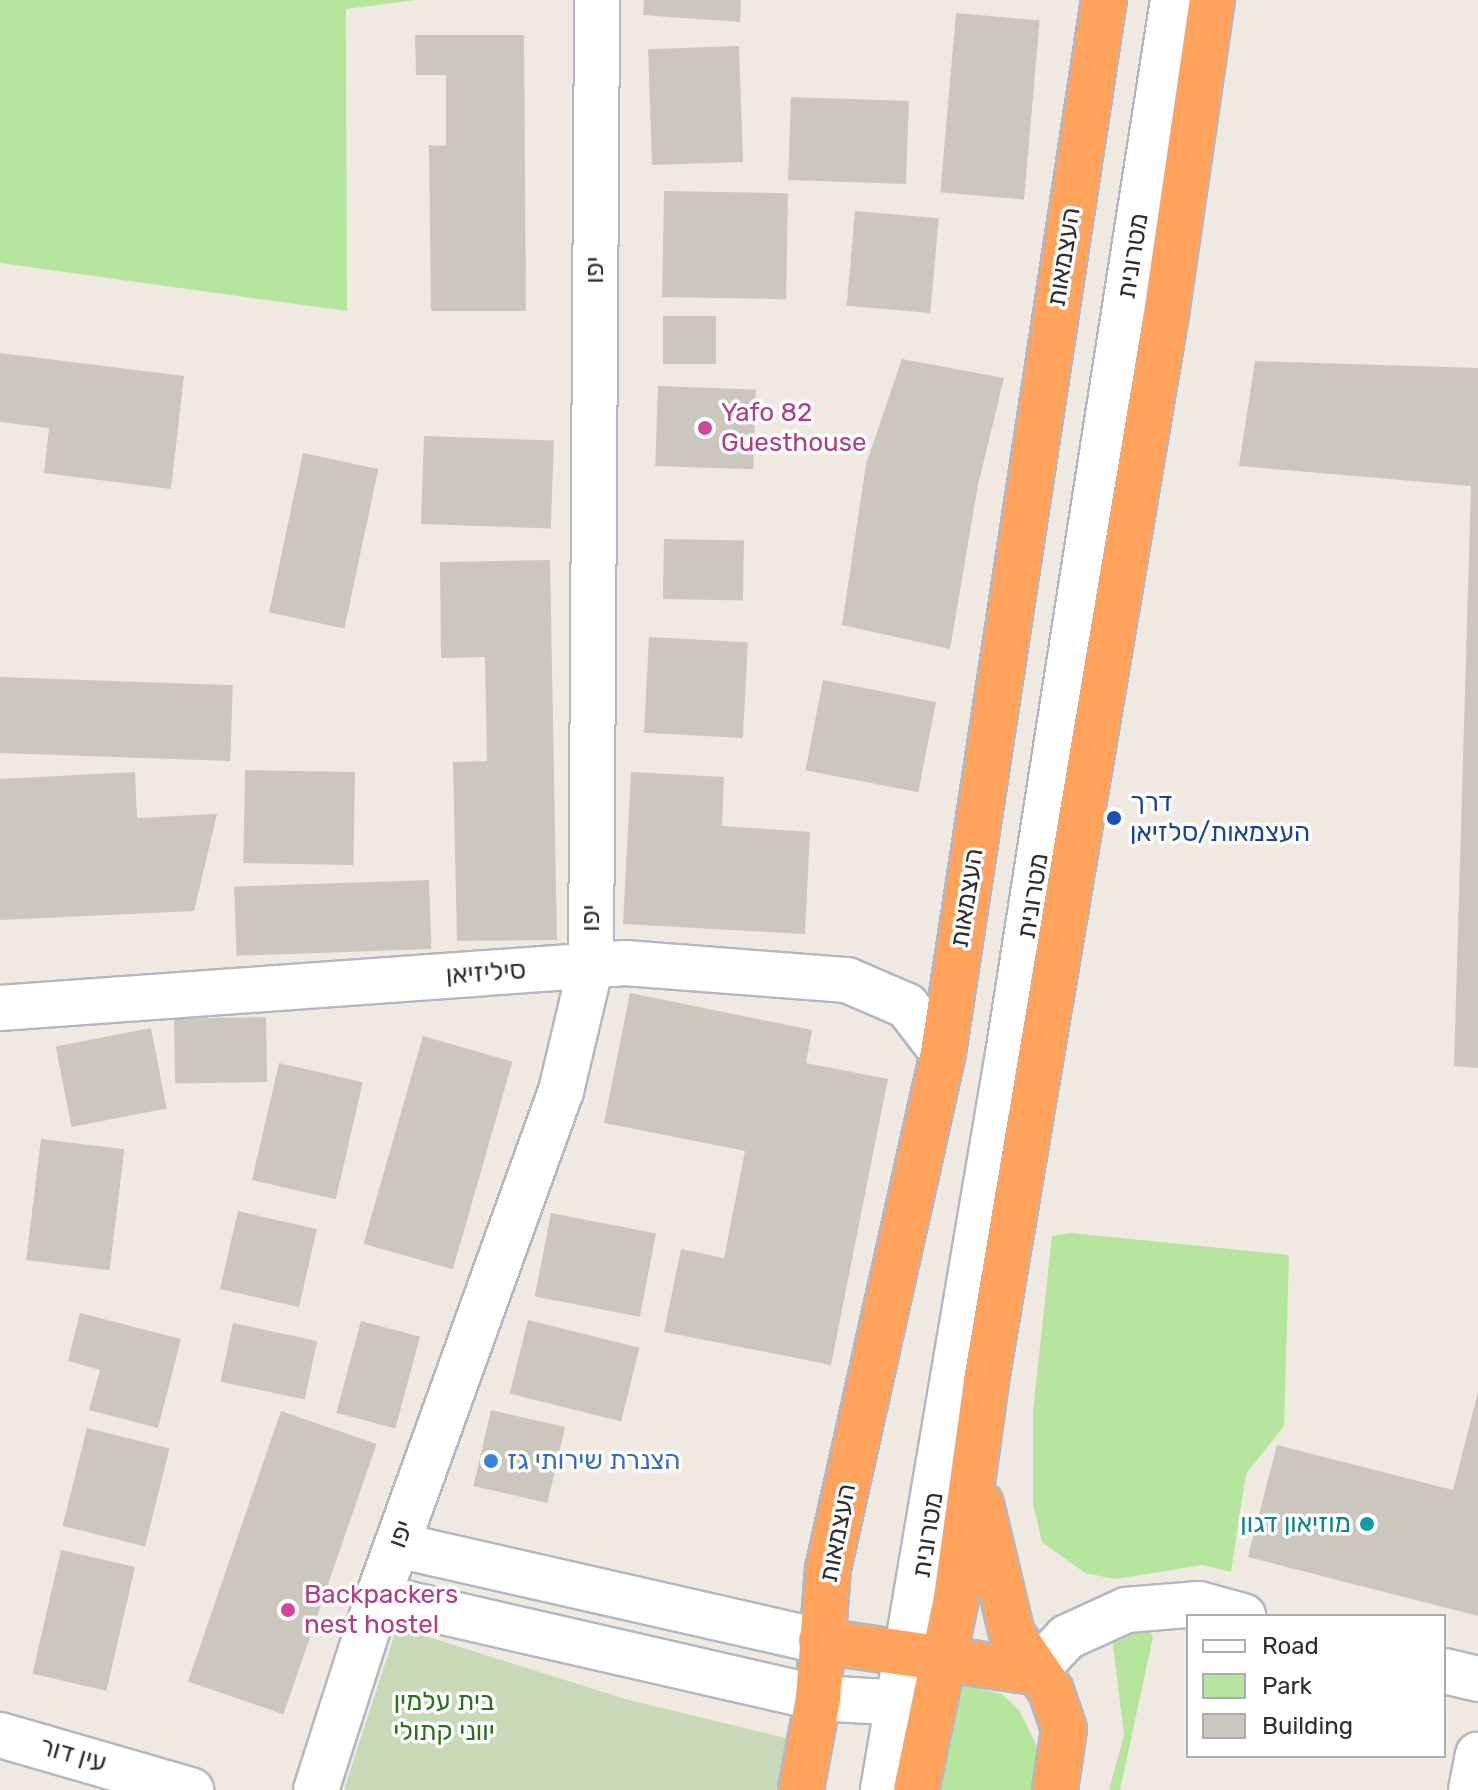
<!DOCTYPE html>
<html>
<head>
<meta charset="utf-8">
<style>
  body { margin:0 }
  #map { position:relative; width:1478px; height:1790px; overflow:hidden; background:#efe9e1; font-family:Rubik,"Noto Sans Hebrew",sans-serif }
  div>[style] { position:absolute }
  .green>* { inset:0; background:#b6e59e }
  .cemetery>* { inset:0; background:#c8d9b8 }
  .building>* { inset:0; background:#cbc7bf; transform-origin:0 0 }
  .roads { filter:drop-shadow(2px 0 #b4b7c1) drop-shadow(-2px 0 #b4b7c1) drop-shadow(0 2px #b4b7c1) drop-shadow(0 -2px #b4b7c1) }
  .minor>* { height:44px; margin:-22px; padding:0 22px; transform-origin:22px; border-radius:22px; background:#fff }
  .highway>* { height:44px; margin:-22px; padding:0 22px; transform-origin:22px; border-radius:22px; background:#ffa35c }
  .dots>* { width:22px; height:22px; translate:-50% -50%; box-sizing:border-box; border:4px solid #fff; border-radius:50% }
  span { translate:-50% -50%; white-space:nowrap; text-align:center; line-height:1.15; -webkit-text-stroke:7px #fff; paint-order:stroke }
  .street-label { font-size:26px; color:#2e2e2e }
  .hotel-label { font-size:26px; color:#b23c85 }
  .left { translate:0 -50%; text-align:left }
  .transit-label { font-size:26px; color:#164399 }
  .shop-label { font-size:26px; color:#366cbe }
  .culture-label { font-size:26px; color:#0d838f }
  .right { translate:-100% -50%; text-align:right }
  .park-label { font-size:26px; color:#2c6e1b }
  .legend { position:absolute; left:1186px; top:1614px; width:260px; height:144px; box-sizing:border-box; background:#fff; border:2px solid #ababab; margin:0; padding:10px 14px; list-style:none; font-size:24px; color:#2e2e2e }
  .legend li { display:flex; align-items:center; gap:16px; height:40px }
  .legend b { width:40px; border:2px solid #ababab }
</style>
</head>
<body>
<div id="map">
  <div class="green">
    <i style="clip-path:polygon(0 0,416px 0,346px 9px,347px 311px,0 263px)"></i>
    <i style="clip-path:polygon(1071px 1233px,1289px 1255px,1284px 1426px,1246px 1474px,1231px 1572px,1202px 1565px,1115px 1579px,1085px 1573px,1042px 1542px,1033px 1504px,1033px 1411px,1052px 1236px)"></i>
    <i style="clip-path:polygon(1146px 1625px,1153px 1637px,1120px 1790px,1109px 1790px,1124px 1735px,1113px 1645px,1120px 1630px)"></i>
    <i style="clip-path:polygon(954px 1683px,1002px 1694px,1019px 1710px,1039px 1750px,1035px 1790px,930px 1790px)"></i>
  </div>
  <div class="cemetery">
    <i style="clip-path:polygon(397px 1627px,625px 1699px,790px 1739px,776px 1790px,344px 1790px)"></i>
  </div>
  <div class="building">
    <i style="clip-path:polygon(644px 0,741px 0,740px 22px,643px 15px)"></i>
    <i style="left:956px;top:13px;width:84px;height:180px;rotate:5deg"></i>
    <i style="clip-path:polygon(415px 35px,524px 35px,526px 311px,431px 311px,429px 145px,446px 146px,446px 75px,416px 75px)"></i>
    <i style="left:739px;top:46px;width:116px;height:91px;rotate:88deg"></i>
    <i style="left:791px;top:97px;width:118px;height:83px;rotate:2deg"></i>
    <i style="left:664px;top:191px;width:124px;height:106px;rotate:1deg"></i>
    <i style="left:855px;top:211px;width:84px;height:95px;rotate:5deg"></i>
    <i style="left:663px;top:316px;width:53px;height:48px"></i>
    <i style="clip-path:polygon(0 353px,184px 376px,171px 489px,44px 473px,49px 428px,0 422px)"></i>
    <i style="clip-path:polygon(902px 359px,1004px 378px,978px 485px,950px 649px,842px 625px,866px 464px)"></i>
    <i style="clip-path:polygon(1255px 361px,1478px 368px,1478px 1068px,1454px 1066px,1471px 486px,1239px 466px)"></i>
    <i style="left:658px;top:386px;width:98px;height:80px;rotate:2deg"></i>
    <i style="left:424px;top:436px;width:130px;height:88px;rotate:2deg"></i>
    <i style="left:303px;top:453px;width:77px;height:163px;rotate:12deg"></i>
    <i style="left:664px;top:539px;width:80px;height:60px;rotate:1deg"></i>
    <i style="clip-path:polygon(550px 560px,557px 940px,457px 941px,453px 762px,487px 761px,485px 657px,441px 658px,440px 562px)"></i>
    <i style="left:649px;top:637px;width:99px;height:96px;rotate:3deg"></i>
    <i style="left:0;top:677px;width:233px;height:76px;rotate:2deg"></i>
    <i style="left:823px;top:680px;width:115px;height:92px;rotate:11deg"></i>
    <i style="left:245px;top:770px;width:110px;height:93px;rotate:1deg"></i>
    <i style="clip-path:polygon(135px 772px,137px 818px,217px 814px,194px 911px,0 920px,0 779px)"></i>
    <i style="clip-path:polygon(631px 772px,724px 777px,722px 826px,810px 832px,805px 934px,623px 924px)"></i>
    <i style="left:429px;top:880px;width:69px;height:195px;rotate:88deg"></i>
    <i style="clip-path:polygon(630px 993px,812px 1030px,806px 1063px,888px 1079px,831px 1365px,664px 1332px,681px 1249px,724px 1258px,745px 1151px,604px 1123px)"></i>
    <i style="left:266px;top:1017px;width:65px;height:92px;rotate:89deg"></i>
    <i style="left:151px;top:1028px;width:82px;height:97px;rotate:79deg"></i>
    <i style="left:423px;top:1036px;width:93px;height:216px;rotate:16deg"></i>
    <i style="left:279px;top:1063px;width:86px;height:120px;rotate:13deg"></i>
    <i style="left:41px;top:1139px;width:84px;height:122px;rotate:7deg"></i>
    <i style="left:238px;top:1211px;width:81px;height:80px;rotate:13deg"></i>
    <i style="left:551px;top:1213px;width:107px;height:85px;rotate:11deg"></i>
    <i style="clip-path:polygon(80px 1313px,181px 1339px,158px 1428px,89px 1410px,100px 1370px,68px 1361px)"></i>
    <i style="left:528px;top:1320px;width:115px;height:76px;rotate:14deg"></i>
    <i style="left:361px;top:1321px;width:61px;height:95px;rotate:15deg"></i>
    <i style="left:233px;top:1323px;width:86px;height:60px;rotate:12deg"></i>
    <i style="clip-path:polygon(1478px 1392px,1478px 1616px,1248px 1557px,1277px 1445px,1453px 1490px)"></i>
    <i style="left:491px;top:1410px;width:76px;height:78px;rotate:13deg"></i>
    <i style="left:281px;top:1411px;width:101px;height:286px;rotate:19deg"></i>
    <i style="left:87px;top:1428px;width:85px;height:101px;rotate:14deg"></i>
    <i style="left:61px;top:1550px;width:76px;height:127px;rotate:13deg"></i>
  </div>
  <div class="roads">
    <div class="minor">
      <i style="left:0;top:1008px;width:627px;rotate:-4.12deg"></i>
      <i style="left:625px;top:963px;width:223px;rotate:4.4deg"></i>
      <i style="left:847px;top:980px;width:65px;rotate:23.4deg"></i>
      <i style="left:907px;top:1006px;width:59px;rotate:52.5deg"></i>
      <i style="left:397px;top:1545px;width:435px;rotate:12.8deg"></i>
      <i style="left:378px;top:1597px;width:451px;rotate:12.9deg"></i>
      <i style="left:818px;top:1698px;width:70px;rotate:3.3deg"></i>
      <i style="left:888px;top:1702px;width:39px;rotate:-23deg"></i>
      <i style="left:1444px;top:1671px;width:35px;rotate:13deg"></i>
      <i style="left:1034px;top:1672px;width:48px;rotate:-46.7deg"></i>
      <i style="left:1067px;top:1637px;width:65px;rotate:-24.6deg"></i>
      <i style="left:1126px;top:1610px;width:73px;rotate:-4.7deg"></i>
      <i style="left:1199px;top:1604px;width:46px;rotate:15.3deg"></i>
      <i style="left:0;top:1735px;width:199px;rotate:16.1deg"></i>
      <i style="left:316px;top:1790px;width:203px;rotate:-72.2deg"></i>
      <i style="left:378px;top:1597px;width:538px;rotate:-70.12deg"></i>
      <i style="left:561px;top:1091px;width:130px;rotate:-76.6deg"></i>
      <i style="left:591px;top:965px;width:965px;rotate:-89.64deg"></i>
      <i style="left:883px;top:1790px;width:747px;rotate:-80.36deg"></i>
      <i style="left:1008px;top:1054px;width:1067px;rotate:-81.1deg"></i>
      <i style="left:1471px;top:1790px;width:36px;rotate:-79deg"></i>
    </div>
    <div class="highway">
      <i style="left:981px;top:1504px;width:134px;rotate:76.6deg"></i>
      <i style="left:1012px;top:1634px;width:69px;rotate:55.6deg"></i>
      <i style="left:1051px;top:1691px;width:40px;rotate:71.1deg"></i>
      <i style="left:1064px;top:1729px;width:62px;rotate:98.4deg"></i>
      <i style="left:821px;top:1641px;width:215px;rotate:8.3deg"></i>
      <i style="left:801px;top:1790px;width:94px;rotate:-79.5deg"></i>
      <i style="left:818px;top:1698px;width:129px;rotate:-85.6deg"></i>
      <i style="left:828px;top:1569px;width:529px;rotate:-77.44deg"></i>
      <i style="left:943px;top:1053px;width:1065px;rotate:-81.31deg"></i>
      <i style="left:916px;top:1790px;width:196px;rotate:-78.2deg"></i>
      <i style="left:956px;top:1598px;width:219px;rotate:-82.1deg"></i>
      <i style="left:986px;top:1381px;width:1075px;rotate:-80.42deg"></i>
      <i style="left:1165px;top:321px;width:324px;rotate:-81.7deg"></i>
    </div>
  </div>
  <div class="dots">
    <i style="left:705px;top:428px;background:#d1479c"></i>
    <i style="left:1114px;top:818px;background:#1a4fb4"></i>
    <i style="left:491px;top:1461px;background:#3f7fe0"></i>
    <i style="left:1367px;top:1524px;background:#0f9aa8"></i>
    <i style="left:288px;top:1610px;background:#d1479c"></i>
  </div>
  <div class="street-label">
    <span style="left:1133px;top:256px;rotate:-81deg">מטרונית</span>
    <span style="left:1064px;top:257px;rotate:-81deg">העצמאות</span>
    <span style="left:595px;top:270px;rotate:-90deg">יפו</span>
    <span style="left:1033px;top:896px;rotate:-81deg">מטרונית</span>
    <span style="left:967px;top:898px;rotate:-81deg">העצמאות</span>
    <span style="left:591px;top:918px;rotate:-90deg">יפו</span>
    <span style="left:486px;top:973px;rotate:-4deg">סיליזיאן</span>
    <span style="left:838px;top:1533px;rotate:-79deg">העצמאות</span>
    <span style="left:401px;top:1534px;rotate:-70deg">יפו</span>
    <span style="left:928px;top:1535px;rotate:-81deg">מטרונית</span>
    <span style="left:73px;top:1755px;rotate:16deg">עין דור</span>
  </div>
  <div class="hotel-label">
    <span class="left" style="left:721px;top:428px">Yafo 82<br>Guesthouse</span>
    <span class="left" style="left:304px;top:1610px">Backpackers<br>nest hostel</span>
  </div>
  <div class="transit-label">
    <span class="left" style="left:1130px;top:818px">דרך<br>העצמאות/סלזיאן</span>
  </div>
  <div class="shop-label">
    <span class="left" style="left:507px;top:1461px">הצנרת שירותי גז</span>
  </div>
  <div class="culture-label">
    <span class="right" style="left:1351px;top:1524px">מוזיאון דגון</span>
  </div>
  <div class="park-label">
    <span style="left:444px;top:1717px">בית עלמין<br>יווני קתולי</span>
  </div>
  <ul class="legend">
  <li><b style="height:10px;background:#fff"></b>Road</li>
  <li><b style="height:22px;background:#b6e59e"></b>Park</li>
  <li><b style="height:22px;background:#cbc7bf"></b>Building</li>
  </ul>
</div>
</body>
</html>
